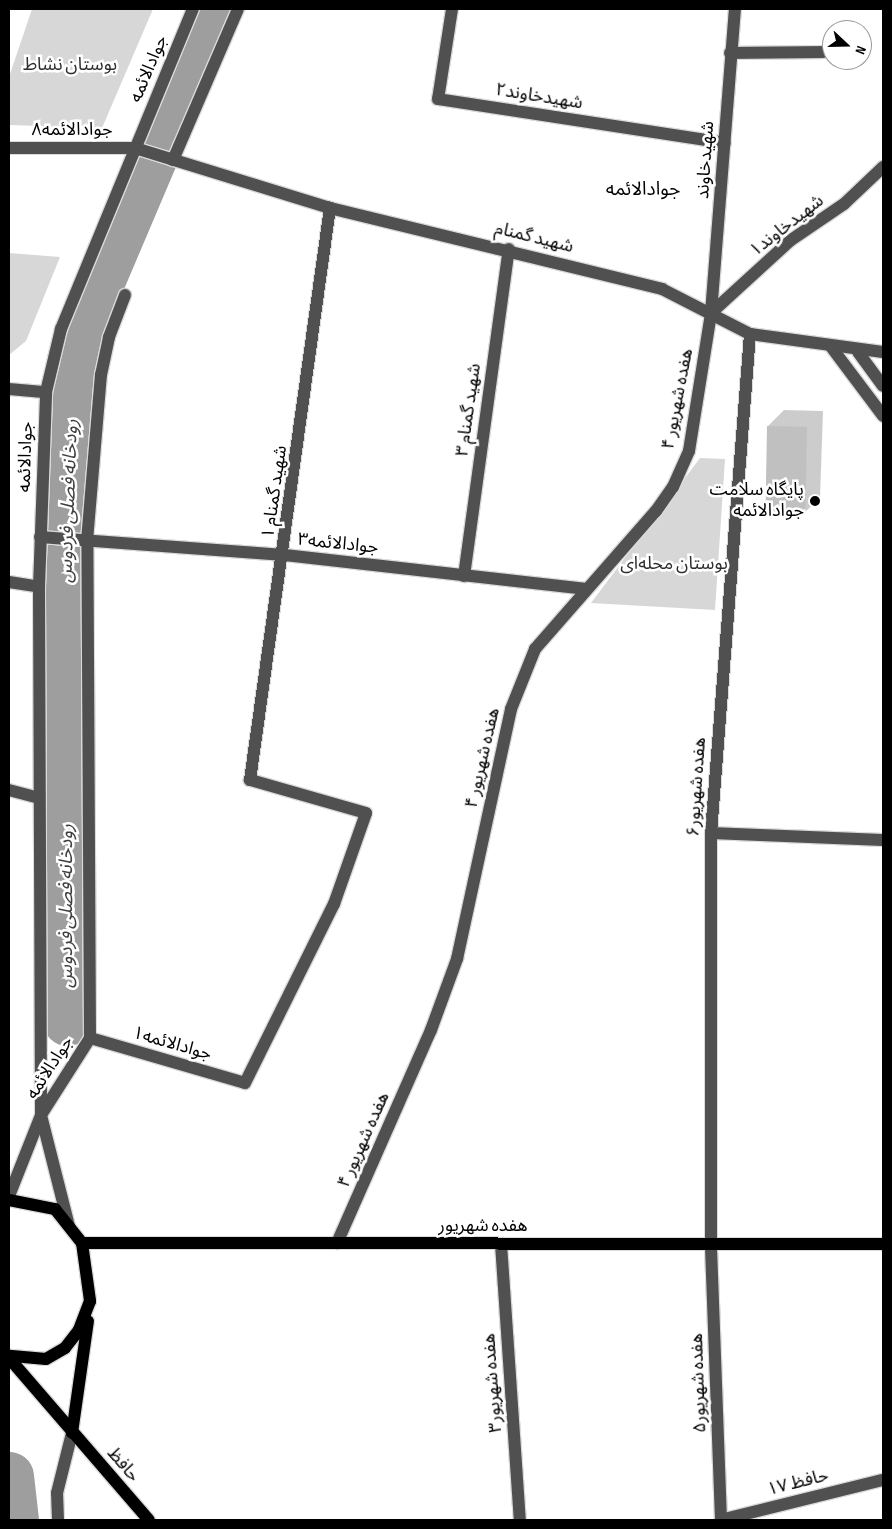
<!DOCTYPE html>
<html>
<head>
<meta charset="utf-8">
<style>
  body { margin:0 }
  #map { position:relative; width:892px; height:1529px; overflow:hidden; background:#fff; font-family:"Sofia Sans Condensed","Noto Sans Arabic",sans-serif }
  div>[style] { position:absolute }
  .green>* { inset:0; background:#d7d7d7 }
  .shadow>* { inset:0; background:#0003 }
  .river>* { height:49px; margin:-24.5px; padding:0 24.5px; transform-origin:24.5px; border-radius:24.5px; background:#9e9e9e }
  .building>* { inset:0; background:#c0c0c0; transform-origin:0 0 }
  .roads { filter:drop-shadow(1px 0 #dbdbdb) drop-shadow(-1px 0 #dbdbdb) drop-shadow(0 1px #dbdbdb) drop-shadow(0 -1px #dbdbdb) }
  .minor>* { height:12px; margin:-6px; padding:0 6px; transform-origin:6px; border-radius:6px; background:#505050 }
  .major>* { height:12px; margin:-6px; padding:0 6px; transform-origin:6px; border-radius:6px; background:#000 }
  .dots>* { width:14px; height:14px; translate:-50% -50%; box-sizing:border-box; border:2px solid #fff; border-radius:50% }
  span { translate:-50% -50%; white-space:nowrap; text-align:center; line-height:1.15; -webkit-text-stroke:5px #fff; paint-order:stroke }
  .park-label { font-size:18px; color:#2e2e2e }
  .street-label { font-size:18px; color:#000 }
  .poi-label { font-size:18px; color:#000 }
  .right { translate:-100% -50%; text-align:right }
  .neighbourhood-label { font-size:19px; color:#000 }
  .water-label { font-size:19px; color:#3f3f3f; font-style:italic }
  .frame { position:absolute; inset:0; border:10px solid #000; pointer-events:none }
  .north { position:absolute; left:822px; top:20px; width:50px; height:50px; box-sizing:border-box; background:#fff; border:1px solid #999; border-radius:50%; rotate:111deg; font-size:14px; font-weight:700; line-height:20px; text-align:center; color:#000 }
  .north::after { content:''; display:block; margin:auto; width:18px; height:22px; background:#000; clip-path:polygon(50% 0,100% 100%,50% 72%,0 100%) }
</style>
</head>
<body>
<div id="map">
  <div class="green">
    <i style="clip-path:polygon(32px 9px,153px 9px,102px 128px,9px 125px,9px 77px)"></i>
    <i style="clip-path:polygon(9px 253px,60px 257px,26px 341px,9px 355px)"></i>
    <i style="clip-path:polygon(700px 458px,725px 459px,715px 610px,591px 603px)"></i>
  </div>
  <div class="shadow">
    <i style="clip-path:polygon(784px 410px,823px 411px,820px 498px,803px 514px,768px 426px)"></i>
  </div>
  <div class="river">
    <i style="left:67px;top:1021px;width:497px;rotate:-90deg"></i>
    <i style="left:67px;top:524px;width:155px;rotate:-87.4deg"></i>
    <i style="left:74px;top:369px;width:38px;rotate:-83deg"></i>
    <i style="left:79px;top:331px;width:350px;rotate:-67deg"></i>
    <i style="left:9px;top:1476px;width:44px;rotate:83.5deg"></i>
  </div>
  <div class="building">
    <i style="left:767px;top:426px;width:40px;height:88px;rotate:1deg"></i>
  </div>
  <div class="roads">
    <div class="minor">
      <i style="left:452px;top:9px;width:91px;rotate:98.8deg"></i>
      <i style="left:438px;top:99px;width:290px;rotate:8.7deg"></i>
      <i style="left:730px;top:53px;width:93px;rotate:-0.6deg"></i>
      <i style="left:9px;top:148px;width:126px"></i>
      <i style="left:135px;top:148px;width:204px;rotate:17.1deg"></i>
      <i style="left:330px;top:208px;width:342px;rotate:13.7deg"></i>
      <i style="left:662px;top:289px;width:99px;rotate:27.1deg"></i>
      <i style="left:750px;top:334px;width:134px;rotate:7.7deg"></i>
      <i style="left:173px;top:160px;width:164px;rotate:-66.7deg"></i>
      <i style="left:711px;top:313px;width:108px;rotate:-42.4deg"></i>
      <i style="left:791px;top:240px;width:64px;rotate:-34.2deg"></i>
      <i style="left:844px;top:204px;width:54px;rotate:-43.5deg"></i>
      <i style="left:832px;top:348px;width:85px;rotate:53.1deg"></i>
      <i style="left:858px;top:352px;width:42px;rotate:53.7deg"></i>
      <i style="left:9px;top:389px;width:37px;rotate:5deg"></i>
      <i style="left:40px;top:537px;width:245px;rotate:4.2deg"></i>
      <i style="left:284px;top:555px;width:303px;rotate:6.4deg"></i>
      <i style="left:464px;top:576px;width:330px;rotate:-82.2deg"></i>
      <i style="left:9px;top:582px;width:30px;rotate:9deg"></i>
      <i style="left:9px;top:790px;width:31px;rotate:15deg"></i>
      <i style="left:711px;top:833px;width:172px;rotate:2.3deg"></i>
      <i style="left:90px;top:1038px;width:161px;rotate:16.2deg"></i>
      <i style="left:245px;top:1083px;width:200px;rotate:-63.6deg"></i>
      <i style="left:334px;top:904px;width:96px;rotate:-70.6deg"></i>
      <i style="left:366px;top:813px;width:121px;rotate:-164.1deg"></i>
      <i style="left:250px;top:780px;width:578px;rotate:-82.04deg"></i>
      <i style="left:9px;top:1196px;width:87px;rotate:-68.4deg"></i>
      <i style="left:41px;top:1115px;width:91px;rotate:-57.5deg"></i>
      <i style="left:90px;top:1038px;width:497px;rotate:-90.3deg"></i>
      <i style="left:87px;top:541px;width:167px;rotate:-85.2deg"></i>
      <i style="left:101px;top:375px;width:39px;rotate:-78deg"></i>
      <i style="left:109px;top:337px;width:45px;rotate:-69.1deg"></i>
      <i style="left:69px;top:1226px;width:114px;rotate:-104.2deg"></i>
      <i style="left:41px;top:1115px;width:528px;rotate:-90.22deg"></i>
      <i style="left:39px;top:587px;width:195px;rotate:-87.9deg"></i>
      <i style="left:46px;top:392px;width:65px;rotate:-76.6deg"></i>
      <i style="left:61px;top:329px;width:346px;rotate:-67.6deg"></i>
      <i style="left:337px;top:1243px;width:233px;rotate:-66.2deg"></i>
      <i style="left:431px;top:1030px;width:76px;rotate:-69.9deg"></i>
      <i style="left:457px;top:959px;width:256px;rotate:-77.8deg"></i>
      <i style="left:511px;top:709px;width:65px;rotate:-68.2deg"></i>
      <i style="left:535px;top:649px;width:184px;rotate:-48.8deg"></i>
      <i style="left:656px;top:511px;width:29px;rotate:-55deg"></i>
      <i style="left:673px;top:487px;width:39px;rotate:-66deg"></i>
      <i style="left:689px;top:451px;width:140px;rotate:-80.9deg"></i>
      <i style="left:711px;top:313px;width:305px;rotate:-85.5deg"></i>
      <i style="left:501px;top:1244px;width:277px;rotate:86.1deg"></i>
      <i style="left:58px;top:1520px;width:27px;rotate:-92deg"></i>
      <i style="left:57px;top:1493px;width:62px;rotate:-76deg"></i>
      <i style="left:721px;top:1520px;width:276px;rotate:-92.1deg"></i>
      <i style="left:711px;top:1244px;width:411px;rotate:-90deg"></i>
      <i style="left:711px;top:833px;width:501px;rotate:-85.53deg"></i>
      <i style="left:721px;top:1520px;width:167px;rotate:-13.9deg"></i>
    </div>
    <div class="major">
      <i style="left:9px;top:1200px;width:47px;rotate:11.1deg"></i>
      <i style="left:55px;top:1209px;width:43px;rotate:51.5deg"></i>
      <i style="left:82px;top:1243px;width:59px;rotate:82.1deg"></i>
      <i style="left:90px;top:1301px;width:31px;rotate:111deg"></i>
      <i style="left:79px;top:1330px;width:23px;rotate:128deg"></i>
      <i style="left:65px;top:1348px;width:22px;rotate:150deg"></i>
      <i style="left:46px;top:1359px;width:37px;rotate:-175deg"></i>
      <i style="left:82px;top:1243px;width:801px;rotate:0.07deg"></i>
      <i style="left:9px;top:1358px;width:214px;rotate:49.2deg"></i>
      <i style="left:72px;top:1433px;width:113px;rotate:-81.9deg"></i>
    </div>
  </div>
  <div class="dots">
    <i style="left:815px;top:501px;background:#000"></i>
  </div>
  <div class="park-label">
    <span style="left:70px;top:65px">بوستان نشاط</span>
    <span style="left:674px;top:564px">بوستان محله‌ای</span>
  </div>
  <div class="street-label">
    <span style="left:149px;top:69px;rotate:-67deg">جوادالائمه</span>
    <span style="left:539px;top:97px;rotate:9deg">شهیدخاوند۲</span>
    <span style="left:72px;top:130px">جوادالائمه۸</span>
    <span style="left:706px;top:160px;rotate:-86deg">شهیدخاوند</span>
    <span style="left:787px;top:226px;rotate:-38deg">شهیدخاوند۱</span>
    <span style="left:534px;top:238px;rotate:14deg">شهید گمنام</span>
    <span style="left:678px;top:399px;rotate:-79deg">هفده شهریور ۴</span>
    <span style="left:469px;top:410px;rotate:-82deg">شهید گمنام ۳</span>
    <span style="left:26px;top:457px;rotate:-88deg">جوادالائمه</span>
    <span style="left:275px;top:492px;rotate:-82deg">شهید گمنام ۱</span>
    <span style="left:338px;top:544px;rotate:6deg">جوادالائمه۳</span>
    <span style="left:483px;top:758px;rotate:-77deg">هفده شهریور ۴</span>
    <span style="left:697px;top:787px;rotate:-86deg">هفده شهریور۶</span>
    <span style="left:172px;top:1044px;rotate:16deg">جوادالائمه۱</span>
    <span style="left:50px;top:1068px;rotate:-57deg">جوادالائمه</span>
    <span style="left:364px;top:1140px;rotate:-66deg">هفده شهریور ۴</span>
    <span style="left:483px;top:1226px">هفده شهریور</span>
    <span style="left:493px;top:1383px;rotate:-94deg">هفده شهریور۳</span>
    <span style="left:699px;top:1383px;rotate:-92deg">هفده شهریور۵</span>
    <span style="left:123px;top:1465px;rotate:49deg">حافظ</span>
    <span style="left:798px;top:1483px;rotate:-14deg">حافظ ۱۷</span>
  </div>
  <div class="poi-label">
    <span class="right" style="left:804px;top:501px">پایگاه سلامت<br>جوادالائمه</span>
  </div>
  <div class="neighbourhood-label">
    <span style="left:643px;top:190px">جوادالائمه</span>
  </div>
  <div class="water-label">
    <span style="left:69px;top:501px;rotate:-88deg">رودخانه فصلی فردوس</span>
    <span style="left:67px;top:906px;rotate:-90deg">رودخانه فصلی فردوس</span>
  </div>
  <div class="frame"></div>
  <div class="north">N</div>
</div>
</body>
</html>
